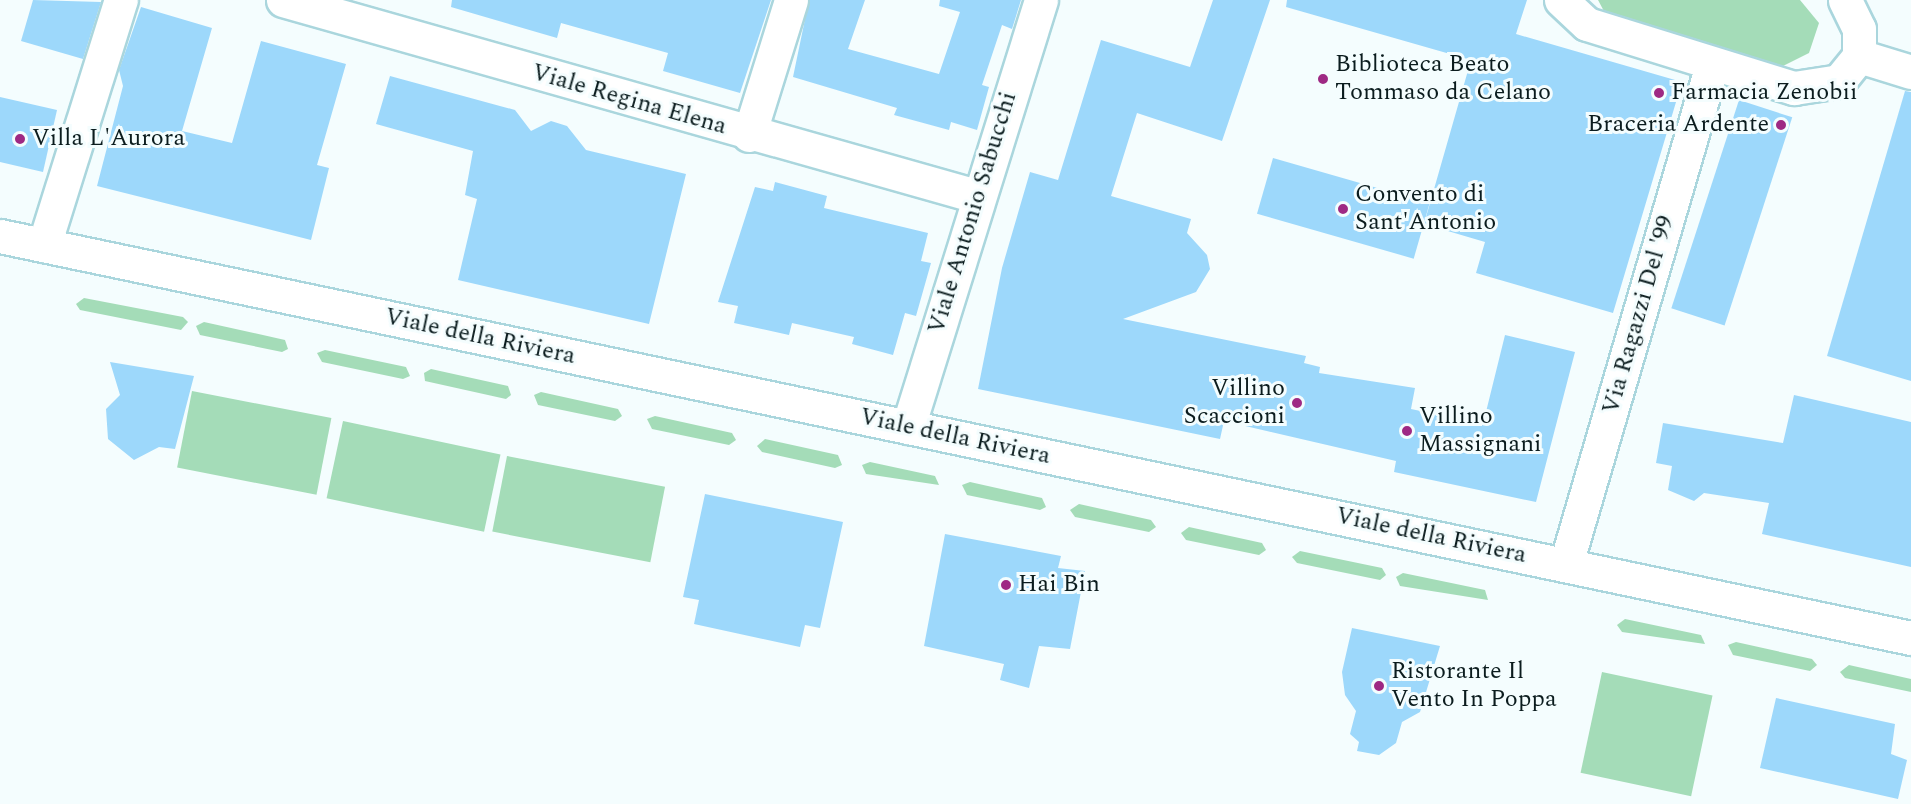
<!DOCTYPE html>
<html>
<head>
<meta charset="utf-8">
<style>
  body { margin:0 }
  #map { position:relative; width:1911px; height:804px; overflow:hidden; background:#f4fdfe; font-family:Spectral,serif }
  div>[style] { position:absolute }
  .green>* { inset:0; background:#a4dcb8; transform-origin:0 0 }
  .building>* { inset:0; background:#9dd8fb; transform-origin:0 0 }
  .roads { filter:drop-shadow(2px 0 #aad6dd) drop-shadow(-2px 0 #aad6dd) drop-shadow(0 2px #aad6dd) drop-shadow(0 -2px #aad6dd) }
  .minor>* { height:33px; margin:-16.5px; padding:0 16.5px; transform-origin:16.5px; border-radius:16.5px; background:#fff }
  .tertiary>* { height:33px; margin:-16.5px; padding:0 16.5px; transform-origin:16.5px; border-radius:16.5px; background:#fff }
  .dots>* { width:16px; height:16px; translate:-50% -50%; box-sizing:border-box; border:3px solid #f4fdfe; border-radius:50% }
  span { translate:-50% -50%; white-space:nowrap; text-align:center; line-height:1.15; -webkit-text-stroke:6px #f4fdfe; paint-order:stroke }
  .poi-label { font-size:24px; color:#0b1c1e }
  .left { translate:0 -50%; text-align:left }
  .right { translate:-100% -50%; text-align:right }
  .street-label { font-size:24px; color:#0b1c1e }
</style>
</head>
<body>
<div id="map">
  <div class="green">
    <i style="clip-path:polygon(1598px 0,1800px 0,1819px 23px,1809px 53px,1781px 67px,1606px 15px)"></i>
    <i style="clip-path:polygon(84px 298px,183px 317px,188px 322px,181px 330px,80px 310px,76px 304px)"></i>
    <i style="clip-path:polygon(204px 322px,285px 340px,288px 349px,282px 352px,200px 335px,196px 326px)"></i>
    <i style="clip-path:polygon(325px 350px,406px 367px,410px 376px,403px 379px,322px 362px,317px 353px)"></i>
    <i style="clip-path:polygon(431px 369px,508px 386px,511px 395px,506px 399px,425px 381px,424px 373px)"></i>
    <i style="left:192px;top:391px;width:142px;height:78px;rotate:11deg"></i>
    <i style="clip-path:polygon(541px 392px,618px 409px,622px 416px,615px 421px,538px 405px,534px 395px)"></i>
    <i style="clip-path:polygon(655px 416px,732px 433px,736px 440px,729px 445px,652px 429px,647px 419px)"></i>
    <i style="left:343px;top:421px;width:161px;height:79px;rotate:12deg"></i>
    <i style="clip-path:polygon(765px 439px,838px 455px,842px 465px,835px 468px,762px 452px,757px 446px)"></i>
    <i style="left:507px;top:456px;width:161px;height:77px;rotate:11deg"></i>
    <i style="clip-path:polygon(870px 462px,935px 476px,939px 485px,866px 474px,862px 465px)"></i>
    <i style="clip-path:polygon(970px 482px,1042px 498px,1046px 507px,1040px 510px,967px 495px,962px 485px)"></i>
    <i style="clip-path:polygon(1079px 504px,1151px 520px,1156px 527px,1149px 532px,1075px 517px,1070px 510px)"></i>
    <i style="clip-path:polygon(1189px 527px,1262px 543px,1266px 550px,1259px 555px,1186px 540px,1181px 533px)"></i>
    <i style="clip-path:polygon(1300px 551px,1382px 568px,1386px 575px,1380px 580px,1297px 563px,1292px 557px)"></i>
    <i style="clip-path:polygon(1403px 573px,1485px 590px,1488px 600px,1400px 586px,1396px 577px)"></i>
    <i style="clip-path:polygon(1625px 619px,1701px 635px,1705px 644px,1622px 632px,1617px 625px)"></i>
    <i style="clip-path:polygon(1736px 642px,1812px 659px,1817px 665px,1810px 671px,1733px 655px,1728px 645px)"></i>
    <i style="clip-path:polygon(1849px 665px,1911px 679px,1911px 692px,1845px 678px,1840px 672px)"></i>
    <i style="left:1602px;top:672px;width:113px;height:103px;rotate:12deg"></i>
  </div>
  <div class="building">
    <i style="clip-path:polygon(33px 0,101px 2px,83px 59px,21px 41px)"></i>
    <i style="clip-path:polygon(452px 0,771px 0,740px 93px,663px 71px,668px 53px,561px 23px,557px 38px,451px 7px)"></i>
    <i style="clip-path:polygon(809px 0,865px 0,848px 49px,939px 74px,960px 12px,939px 6px,940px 0,1021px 0,1012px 29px,1002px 25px,982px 85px,989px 87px,977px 130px,951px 122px,949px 130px,894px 115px,897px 108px,793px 77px)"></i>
    <i style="clip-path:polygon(1213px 0,1270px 0,1222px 141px,1137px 113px,1111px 196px,1191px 219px,1187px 233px,1207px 255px,1210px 269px,1196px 292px,1123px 319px,1306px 356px,1304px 363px,1320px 367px,1319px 373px,1415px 388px,1411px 409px,1483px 424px,1505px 335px,1575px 352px,1536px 502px,1394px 472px,1396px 461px,1224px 421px,1220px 439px,978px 389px,1002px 268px,1030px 172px,1058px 180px,1101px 40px,1190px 67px)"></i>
    <i style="clip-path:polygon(1287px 0,1527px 0,1516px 34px,1682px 82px,1613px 313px,1476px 273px,1485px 242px,1424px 224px,1471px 60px,1286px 7px)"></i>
    <i style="clip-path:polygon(141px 7px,212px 28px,182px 131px,232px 143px,261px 41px,346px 64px,317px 165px,329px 168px,311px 240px,97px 186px,123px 86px,119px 70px)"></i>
    <i style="clip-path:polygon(390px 76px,515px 110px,531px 131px,551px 121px,567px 126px,586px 150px,686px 174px,649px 324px,458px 280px,477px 199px,465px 195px,473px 151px,376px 124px)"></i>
    <i style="clip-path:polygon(1905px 91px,1911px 92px,1911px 381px,1827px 356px)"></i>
    <i style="clip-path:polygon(0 97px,57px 110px,43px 172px,0 162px)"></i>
    <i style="left:1739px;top:100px;width:56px;height:219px;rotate:18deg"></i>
    <i style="left:1273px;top:158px;width:163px;height:58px;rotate:16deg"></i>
    <i style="clip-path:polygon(775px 182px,827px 196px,824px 208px,928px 233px,921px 261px,931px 263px,916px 316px,905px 313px,893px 355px,852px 344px,854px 337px,792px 323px,789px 335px,734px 323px,738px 306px,718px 302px,755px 187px,773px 191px)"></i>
    <i style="clip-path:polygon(110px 362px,194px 376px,175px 449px,159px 447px,134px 460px,108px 439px,106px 409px,120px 395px)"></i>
    <i style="clip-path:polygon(1794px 395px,1911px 422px,1911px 567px,1762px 534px,1769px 503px,1704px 493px,1694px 501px,1668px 490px,1672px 466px,1656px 463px,1663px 423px,1783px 443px)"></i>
    <i style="clip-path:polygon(705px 494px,843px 522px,820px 628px,805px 625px,800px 647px,694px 624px,699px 600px,683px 597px)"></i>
    <i style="clip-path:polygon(945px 534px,1061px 556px,1058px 568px,1085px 571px,1070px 649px,1039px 646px,1029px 688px,1000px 680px,1004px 664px,924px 646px)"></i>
    <i style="clip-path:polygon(1352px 628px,1440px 646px,1420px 712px,1402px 722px,1396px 743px,1379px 755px,1357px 751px,1359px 742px,1350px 734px,1356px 711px,1345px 695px,1342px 672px)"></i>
    <i style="clip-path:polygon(1776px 698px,1895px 724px,1891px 754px,1907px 760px,1898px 799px,1760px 768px)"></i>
  </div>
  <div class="roads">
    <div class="minor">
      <i style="left:283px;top:0;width:720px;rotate:15.79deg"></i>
      <i style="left:1561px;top:0;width:35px;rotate:43deg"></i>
      <i style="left:1587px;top:24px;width:217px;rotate:17.2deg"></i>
      <i style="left:1794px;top:88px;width:46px;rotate:-8.8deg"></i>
      <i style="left:1839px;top:81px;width:32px;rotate:-51deg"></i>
      <i style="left:1859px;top:56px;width:27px;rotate:-90deg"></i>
      <i style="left:1859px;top:29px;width:32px;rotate:-116deg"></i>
      <i style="left:1859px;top:56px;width:54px;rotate:17.1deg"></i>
      <i style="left:749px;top:135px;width:141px;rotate:-72.7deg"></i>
      <i style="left:44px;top:245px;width:257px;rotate:-72.6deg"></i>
      <i style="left:908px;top:427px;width:447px;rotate:-72.7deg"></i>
      <i style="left:1566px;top:564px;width:520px;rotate:-73.69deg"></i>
    </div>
    <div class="tertiary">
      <i style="left:0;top:236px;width:1953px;rotate:11.88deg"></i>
    </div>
  </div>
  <div class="dots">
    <i style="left:1323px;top:79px;background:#9e2984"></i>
    <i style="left:1659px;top:93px;background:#9e2984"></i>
    <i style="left:1781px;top:125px;background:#9e2984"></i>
    <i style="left:20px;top:139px;background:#9e2984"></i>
    <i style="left:1343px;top:209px;background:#9e2984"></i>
    <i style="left:1297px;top:403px;background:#9e2984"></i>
    <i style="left:1407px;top:431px;background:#9e2984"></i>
    <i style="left:1006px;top:585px;background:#9e2984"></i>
    <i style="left:1379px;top:686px;background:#9e2984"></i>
  </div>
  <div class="poi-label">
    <span class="left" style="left:1335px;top:79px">Biblioteca Beato<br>Tommaso da Celano</span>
    <span class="left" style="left:1671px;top:93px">Farmacia Zenobii</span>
    <span class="right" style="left:1769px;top:125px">Braceria Ardente</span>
    <span class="left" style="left:32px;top:139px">Villa L'Aurora</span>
    <span class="left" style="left:1355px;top:209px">Convento di<br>Sant'Antonio</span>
    <span class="right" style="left:1285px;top:403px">Villino<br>Scaccioni</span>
    <span class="left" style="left:1419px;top:431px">Villino<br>Massignani</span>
    <span class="left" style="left:1018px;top:585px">Hai Bin</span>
    <span class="left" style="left:1391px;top:686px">Ristorante Il<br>Vento In Poppa</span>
  </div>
  <div class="street-label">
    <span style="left:629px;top:100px;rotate:16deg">Viale Regina Elena</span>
    <span style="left:973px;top:213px;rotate:-73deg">Viale Antonio Sabucchi</span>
    <span style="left:1639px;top:315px;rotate:-74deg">Via Ragazzi Del '99</span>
    <span style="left:480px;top:337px;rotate:12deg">Viale della Riviera</span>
    <span style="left:955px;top:437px;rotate:12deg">Viale della Riviera</span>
    <span style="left:1431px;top:536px;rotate:12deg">Viale della Riviera</span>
  </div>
</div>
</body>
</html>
